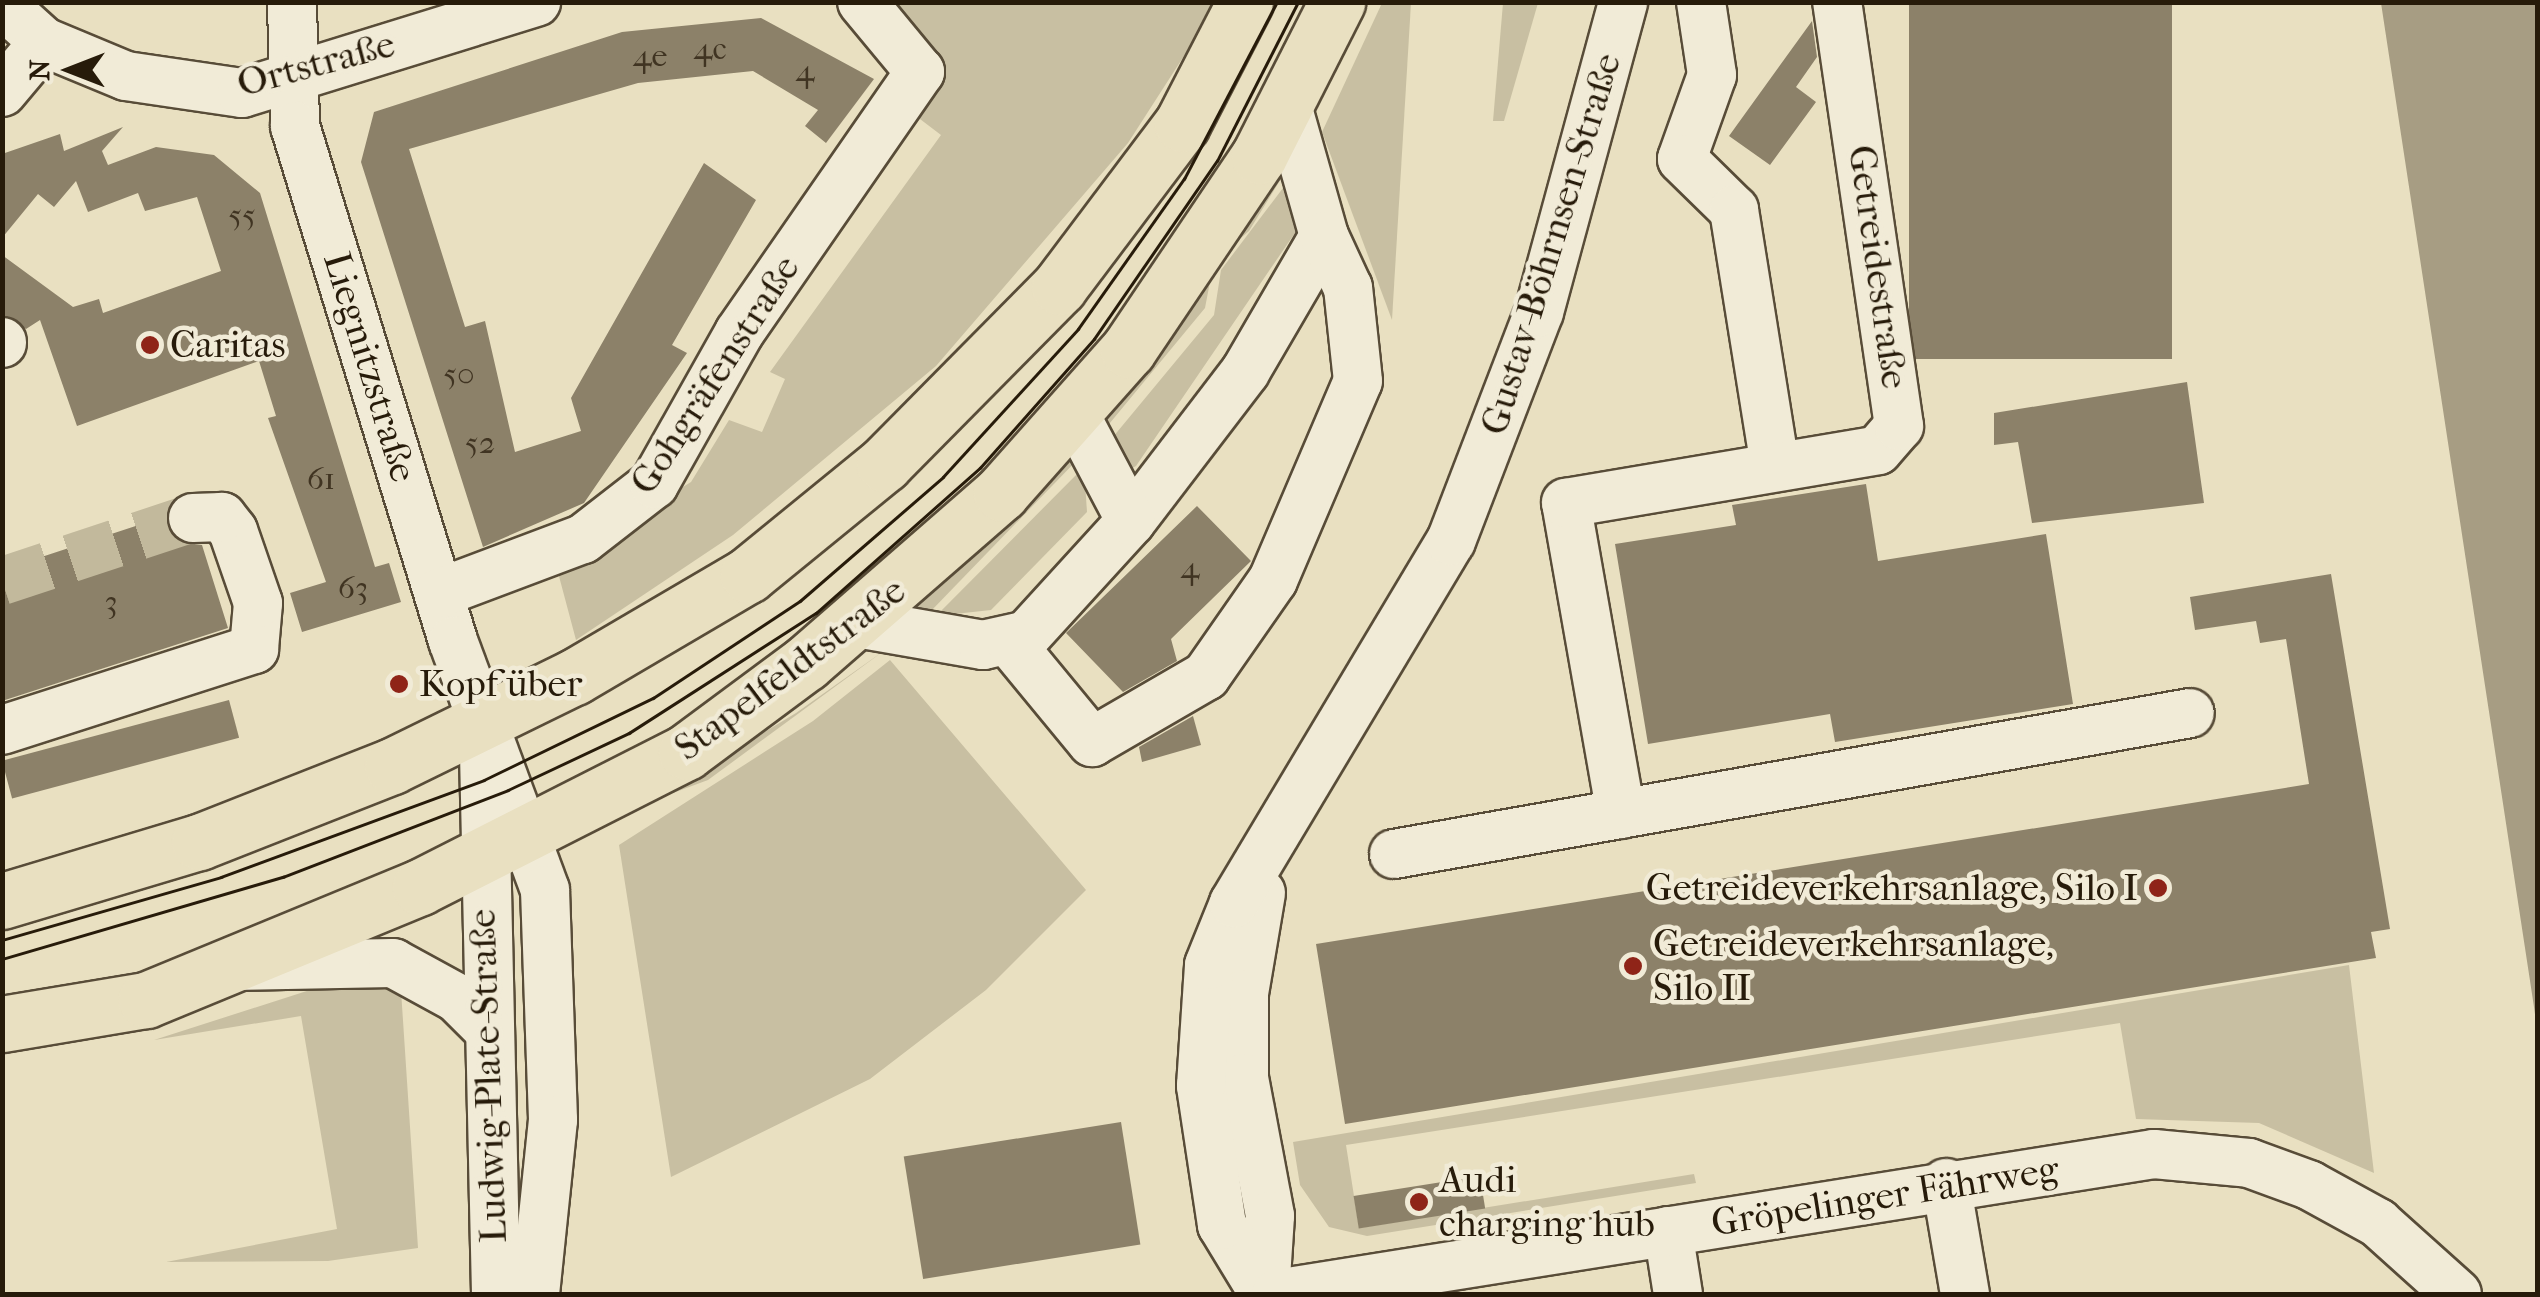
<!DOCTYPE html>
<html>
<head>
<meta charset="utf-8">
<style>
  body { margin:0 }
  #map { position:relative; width:2540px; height:1297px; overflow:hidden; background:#e9e0c1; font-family:"IM FELL French Canon",serif }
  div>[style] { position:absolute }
  .green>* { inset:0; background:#c8bfa2 }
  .water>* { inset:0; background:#a79d83 }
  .building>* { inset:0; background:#8c8169; transform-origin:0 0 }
  .minor-tunnel>* { height:48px; margin-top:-24px; transform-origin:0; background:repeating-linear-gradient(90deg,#c2b99c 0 48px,transparent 0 72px) }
  .roads { filter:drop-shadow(2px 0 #584c38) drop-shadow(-2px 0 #584c38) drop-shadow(0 2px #584c38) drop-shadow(0 -2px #584c38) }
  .minor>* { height:48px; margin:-24px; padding:0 24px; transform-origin:24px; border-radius:24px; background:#f1ebd7 }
  .major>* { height:55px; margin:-27.5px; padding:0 27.5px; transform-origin:27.5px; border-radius:27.5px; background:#e9e0c1 }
  .tram>* { height:2.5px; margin:-1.25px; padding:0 1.25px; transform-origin:1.25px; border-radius:1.25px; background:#271b0a }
  .dots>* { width:28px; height:28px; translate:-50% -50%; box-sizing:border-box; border:5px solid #f1ebd7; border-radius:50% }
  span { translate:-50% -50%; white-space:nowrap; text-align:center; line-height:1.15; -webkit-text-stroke:9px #f1ebd7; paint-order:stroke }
  .number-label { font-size:32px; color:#403422 }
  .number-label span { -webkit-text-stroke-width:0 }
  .street-label { font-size:38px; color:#271b0a }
  .poi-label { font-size:38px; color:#271b0a }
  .left { translate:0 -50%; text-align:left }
  .right { translate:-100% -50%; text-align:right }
  .frame { position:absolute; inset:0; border:5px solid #271b0a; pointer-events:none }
  .north { position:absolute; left:20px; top:20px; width:100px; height:100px; -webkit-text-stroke:8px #f1ebd7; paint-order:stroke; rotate:270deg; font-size:28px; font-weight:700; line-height:40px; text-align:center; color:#271b0a }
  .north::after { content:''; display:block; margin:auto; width:35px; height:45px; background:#271b0a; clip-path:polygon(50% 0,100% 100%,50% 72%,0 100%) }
</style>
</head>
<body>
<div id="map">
  <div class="green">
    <i style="clip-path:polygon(897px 3px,1218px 3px,1128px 143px,936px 366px,733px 535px,576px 640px,556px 565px,691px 482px,729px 420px,762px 432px,785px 379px,770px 372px,941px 135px,916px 116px,936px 89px,940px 59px)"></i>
    <i style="clip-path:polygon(1382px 3px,1411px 3px,1392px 320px,1322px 132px)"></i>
    <i style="clip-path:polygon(1503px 3px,1538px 3px,1504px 121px,1493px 121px)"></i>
    <i style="clip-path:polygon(1276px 157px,1287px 169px,1249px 231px,1214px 261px,1205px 308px,1100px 435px,1098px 404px)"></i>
    <i style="clip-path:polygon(1289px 180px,1299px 227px,1136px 466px,1117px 477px,1108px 443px,1214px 315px,1221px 270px)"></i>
    <i style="clip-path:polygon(1079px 433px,1081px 456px,930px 612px,910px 610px,909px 596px)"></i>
    <i style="clip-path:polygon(1084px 467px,1087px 512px,991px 610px,936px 616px)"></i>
    <i style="clip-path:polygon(885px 650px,708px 780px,646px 803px,796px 713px)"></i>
    <i style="clip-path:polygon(890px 660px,1086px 890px,986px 990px,870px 1079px,671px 1177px,619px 845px,813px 721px)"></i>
    <i style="clip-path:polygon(2349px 965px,2374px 1173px,2259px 1123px,2136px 1119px,2120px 1023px,1346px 1145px,1359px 1228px,1694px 1174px,1696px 1183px,1367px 1236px,1329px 1227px,1300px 1185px,1293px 1142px)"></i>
    <i style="clip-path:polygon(400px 975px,418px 1248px,328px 1261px,166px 1262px,337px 1229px,301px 1016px,154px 1040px,341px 980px)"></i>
  </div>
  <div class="water">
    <i style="clip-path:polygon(2381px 3px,2537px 3px,2537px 1029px,2534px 1007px)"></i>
  </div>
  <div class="building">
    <i style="left:1909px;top:2px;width:263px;height:357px"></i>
    <i style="clip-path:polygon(761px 18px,874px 79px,826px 143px,805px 126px,818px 110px,753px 71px,638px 83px,409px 149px,465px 327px,485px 321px,515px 452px,581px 431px,571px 398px,704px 163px,756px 200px,672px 345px,687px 353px,584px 503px,483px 547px,361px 162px,374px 112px,622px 32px)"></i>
    <i style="clip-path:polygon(1812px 21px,1817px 57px,1796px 87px,1816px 102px,1770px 165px,1729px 136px)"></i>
    <i style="clip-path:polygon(123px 127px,102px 151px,108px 165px,156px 147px,214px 155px,260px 193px,375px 567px,389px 563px,401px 602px,302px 632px,290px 593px,326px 582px,268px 418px,276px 416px,259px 361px,77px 426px,40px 320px,26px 329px,2px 315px,2px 255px,73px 307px,99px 299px,103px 313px,221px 271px,197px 197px,145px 211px,138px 193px,88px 212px,76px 181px,54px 207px,38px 194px,2px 238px,2px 154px,60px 134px,64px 151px)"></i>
    <i style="clip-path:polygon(2187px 382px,2204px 503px,2032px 523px,2018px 442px,1994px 445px,1994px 413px)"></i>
    <i style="clip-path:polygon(1866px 484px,1878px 561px,2046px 534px,2073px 704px,1835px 742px,1830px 714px,1648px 744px,1615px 544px,1736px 525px,1732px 505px)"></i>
    <i style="clip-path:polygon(1197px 506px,1251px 561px,1171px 639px,1177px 661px,1123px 692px,1066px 633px)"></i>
    <i style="clip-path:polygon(166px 516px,179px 542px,202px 545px,228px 628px,2px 701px,2px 570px)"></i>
    <i style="clip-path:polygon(2331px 574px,2390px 929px,2371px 932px,2376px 958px,1345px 1124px,1316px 944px,2309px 784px,2286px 639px,2260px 643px,2256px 621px,2195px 630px,2190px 597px)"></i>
    <i style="left:229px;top:700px;width:39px;height:235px;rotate:75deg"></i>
    <i style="clip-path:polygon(1193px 716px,1201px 745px,1142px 762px,1139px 747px)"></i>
    <i style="left:1121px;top:1122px;width:124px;height:220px;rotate:81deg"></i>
    <i style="left:1480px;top:1176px;width:33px;height:128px;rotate:81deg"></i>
  </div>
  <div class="minor-tunnel">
    <i style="left:2px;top:581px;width:201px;rotate:-18.3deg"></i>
  </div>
  <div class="roads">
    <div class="minor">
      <i style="left:292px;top:2px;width:124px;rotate:88.6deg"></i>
      <i style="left:295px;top:126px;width:539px;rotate:72.94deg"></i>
      <i style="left:453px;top:641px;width:265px;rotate:69.7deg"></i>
      <i style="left:545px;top:890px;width:230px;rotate:88deg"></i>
      <i style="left:553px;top:1120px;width:175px;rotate:95.9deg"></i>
      <i style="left:1701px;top:2px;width:74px;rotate:81.4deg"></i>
      <i style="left:1712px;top:75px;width:89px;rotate:109.7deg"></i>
      <i style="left:1682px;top:159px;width:73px;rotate:44.4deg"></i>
      <i style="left:1734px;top:210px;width:260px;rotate:80.9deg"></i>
      <i style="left:2px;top:4px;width:57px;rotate:42.1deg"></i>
      <i style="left:44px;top:42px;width:89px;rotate:22.5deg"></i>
      <i style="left:126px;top:76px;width:117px;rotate:8.3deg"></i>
      <i style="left:242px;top:93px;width:308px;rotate:-17.2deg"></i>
      <i style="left:2px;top:92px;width:65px;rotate:-50deg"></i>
      <i style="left:2px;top:342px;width:1px;rotate:90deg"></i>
      <i style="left:1131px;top:521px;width:188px;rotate:-52.6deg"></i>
      <i style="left:1245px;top:372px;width:157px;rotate:-59.8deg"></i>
      <i style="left:1324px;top:236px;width:139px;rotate:-105.8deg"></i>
      <i style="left:439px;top:593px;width:154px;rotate:-20.6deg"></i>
      <i style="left:583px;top:539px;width:90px;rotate:-37.8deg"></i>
      <i style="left:654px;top:484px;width:173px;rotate:-60.6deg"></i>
      <i style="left:739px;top:333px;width:318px;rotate:-55.3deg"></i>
      <i style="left:920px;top:72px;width:91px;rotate:-129.6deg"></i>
      <i style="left:857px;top:623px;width:128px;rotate:9.9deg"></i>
      <i style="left:983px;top:645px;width:45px;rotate:-12.8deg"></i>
      <i style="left:1027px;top:635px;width:154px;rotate:-47.6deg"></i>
      <i style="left:1131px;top:521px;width:122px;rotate:-117.8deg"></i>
      <i style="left:1012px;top:645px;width:126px;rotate:50.5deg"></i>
      <i style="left:1092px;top:742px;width:132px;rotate:-30.1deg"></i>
      <i style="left:1206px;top:676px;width:117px;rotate:-55.1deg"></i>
      <i style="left:1273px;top:580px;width:216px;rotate:-66.9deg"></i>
      <i style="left:1358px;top:381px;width:94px;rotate:-96.1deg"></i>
      <i style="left:1348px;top:288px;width:57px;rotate:-114.8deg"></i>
      <i style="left:2px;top:730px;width:265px;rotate:-17.8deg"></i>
      <i style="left:254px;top:649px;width:46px;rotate:-85deg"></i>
      <i style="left:258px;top:603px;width:76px;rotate:-109.1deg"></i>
      <i style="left:233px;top:531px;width:18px;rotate:-128deg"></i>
      <i style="left:222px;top:517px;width:29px;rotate:178deg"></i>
      <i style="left:484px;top:753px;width:541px;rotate:88.73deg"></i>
      <i style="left:1621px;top:814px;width:316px;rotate:-100deg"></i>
      <i style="left:1566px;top:503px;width:316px;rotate:-9.6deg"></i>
      <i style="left:1878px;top:450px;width:32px;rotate:-49deg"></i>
      <i style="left:1899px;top:426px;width:429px;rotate:-98.3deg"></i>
      <i style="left:1394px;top:854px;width:808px;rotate:-10.04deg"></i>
      <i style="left:1261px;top:893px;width:102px;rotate:99.6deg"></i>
      <i style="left:1244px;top:994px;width:84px;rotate:90deg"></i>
      <i style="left:1244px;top:1078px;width:140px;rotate:79.3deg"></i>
      <i style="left:1270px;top:1216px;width:78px;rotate:93.7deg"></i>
      <i style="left:233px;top:966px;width:160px;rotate:-1.1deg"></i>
      <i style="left:393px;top:963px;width:73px;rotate:28.7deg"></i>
      <i style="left:457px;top:998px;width:44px;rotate:45deg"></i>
      <i style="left:1946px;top:1183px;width:113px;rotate:80.3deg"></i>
      <i style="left:1668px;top:1231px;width:64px;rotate:81deg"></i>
      <i style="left:1264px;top:1294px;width:81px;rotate:-121.3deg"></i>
      <i style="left:1222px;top:1225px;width:141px;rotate:-98.6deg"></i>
      <i style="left:1201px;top:1086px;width:121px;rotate:-86.2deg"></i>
      <i style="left:1209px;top:965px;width:67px;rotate:-68deg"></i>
      <i style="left:1234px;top:903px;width:422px;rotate:-59.1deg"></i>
      <i style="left:1451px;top:541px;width:245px;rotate:-69deg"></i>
      <i style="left:1539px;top:312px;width:321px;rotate:-74.8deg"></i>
      <i style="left:1276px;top:1294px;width:889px;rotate:-9.06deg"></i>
      <i style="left:2154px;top:1154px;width:95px;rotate:5.4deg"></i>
      <i style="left:2249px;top:1163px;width:64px;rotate:20.1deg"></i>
      <i style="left:2309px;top:1185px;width:79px;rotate:28.8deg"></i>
      <i style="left:2378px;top:1223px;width:106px;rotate:41.9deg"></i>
    </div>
    <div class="major">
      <i style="left:2px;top:901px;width:206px;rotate:-16.7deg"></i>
      <i style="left:199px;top:842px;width:207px;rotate:-21.5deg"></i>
      <i style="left:392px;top:766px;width:203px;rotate:-26.1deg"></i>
      <i style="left:574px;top:677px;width:202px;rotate:-30.4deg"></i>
      <i style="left:748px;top:575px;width:176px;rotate:-39.2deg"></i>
      <i style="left:884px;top:464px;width:249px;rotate:-45.3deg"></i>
      <i style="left:1059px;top:287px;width:204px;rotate:-53deg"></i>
      <i style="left:1182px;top:124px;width:137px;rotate:-62.7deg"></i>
      <i style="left:2px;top:1024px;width:146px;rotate:-9.5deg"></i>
      <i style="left:146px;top:1000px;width:296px;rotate:-22.4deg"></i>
      <i style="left:420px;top:887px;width:298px;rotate:-26.9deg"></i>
      <i style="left:686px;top:752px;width:149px;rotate:-36.6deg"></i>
      <i style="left:806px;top:663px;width:259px;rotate:-41.1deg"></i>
      <i style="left:1001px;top:493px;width:191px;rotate:-48.4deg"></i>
      <i style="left:1128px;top:350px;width:234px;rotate:-56deg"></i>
      <i style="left:1259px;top:156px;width:173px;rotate:-63.1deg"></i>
    </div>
  </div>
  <div class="tram">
    <i style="left:2px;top:940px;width:228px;rotate:-16deg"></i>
    <i style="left:221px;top:877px;width:280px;rotate:-20.2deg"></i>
    <i style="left:484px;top:780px;width:188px;rotate:-25.9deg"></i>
    <i style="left:653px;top:698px;width:176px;rotate:-33.4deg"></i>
    <i style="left:800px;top:601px;width:189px;rotate:-40.9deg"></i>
    <i style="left:943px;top:477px;width:200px;rotate:-47.6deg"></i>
    <i style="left:1078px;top:329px;width:184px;rotate:-54.8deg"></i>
    <i style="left:1184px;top:179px;width:200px;rotate:-62.3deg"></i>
    <i style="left:2px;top:959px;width:293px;rotate:-16.3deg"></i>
    <i style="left:283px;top:877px;width:241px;rotate:-21.1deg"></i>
    <i style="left:508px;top:790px;width:134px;rotate:-25.2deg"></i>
    <i style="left:629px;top:733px;width:222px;rotate:-32.7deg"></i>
    <i style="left:816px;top:613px;width:219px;rotate:-41.5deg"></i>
    <i style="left:980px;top:468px;width:172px;rotate:-48.5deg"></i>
    <i style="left:1094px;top:339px;width:216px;rotate:-55.4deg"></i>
    <i style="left:1217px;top:161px;width:178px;rotate:-63deg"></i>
  </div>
  <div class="dots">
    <i style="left:150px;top:345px;background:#8f2418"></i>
    <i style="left:399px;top:684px;background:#8f2418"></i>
    <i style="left:2158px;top:888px;background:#8f2418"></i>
    <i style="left:1633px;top:966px;background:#8f2418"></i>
    <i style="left:1419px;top:1202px;background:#8f2418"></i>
  </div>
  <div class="number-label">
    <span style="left:710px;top:49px">4c</span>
    <span style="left:650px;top:56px">4e</span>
    <span style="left:805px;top:71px">4</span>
    <span style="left:242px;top:215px">55</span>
    <span style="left:459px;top:374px">50</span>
    <span style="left:480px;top:443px">52</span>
    <span style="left:321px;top:479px">61</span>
    <span style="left:1190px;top:568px">4</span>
    <span style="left:353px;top:588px">63</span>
    <span style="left:111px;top:602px">3</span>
  </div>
  <div class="street-label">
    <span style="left:316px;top:64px;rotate:-15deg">Ortstraße</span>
    <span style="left:1551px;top:244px;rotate:-73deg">Gustav-Böhrnsen-Straße</span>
    <span style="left:1878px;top:267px;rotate:82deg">Getreidestraße</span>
    <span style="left:370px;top:367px;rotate:73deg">Liegnitzstraße</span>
    <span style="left:715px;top:375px;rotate:-57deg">Gohgräfenstraße</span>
    <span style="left:790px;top:669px;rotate:-37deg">Stapelfeldtstraße</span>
    <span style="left:488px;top:1076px;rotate:-92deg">Ludwig-Plate-Straße</span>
    <span style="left:1885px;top:1196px;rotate:-9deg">Gröpelinger Fährweg</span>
  </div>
  <div class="poi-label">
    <span class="left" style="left:170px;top:345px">Caritas</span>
    <span class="left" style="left:419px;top:684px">Kopf über</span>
    <span class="right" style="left:2138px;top:888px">Getreideverkehrsanlage, Silo I</span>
    <span class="left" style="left:1653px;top:966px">Getreideverkehrsanlage,<br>Silo II</span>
    <span class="left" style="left:1439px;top:1202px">Audi<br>charging hub</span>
  </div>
  <div class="frame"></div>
  <div class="north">N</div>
</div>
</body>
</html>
